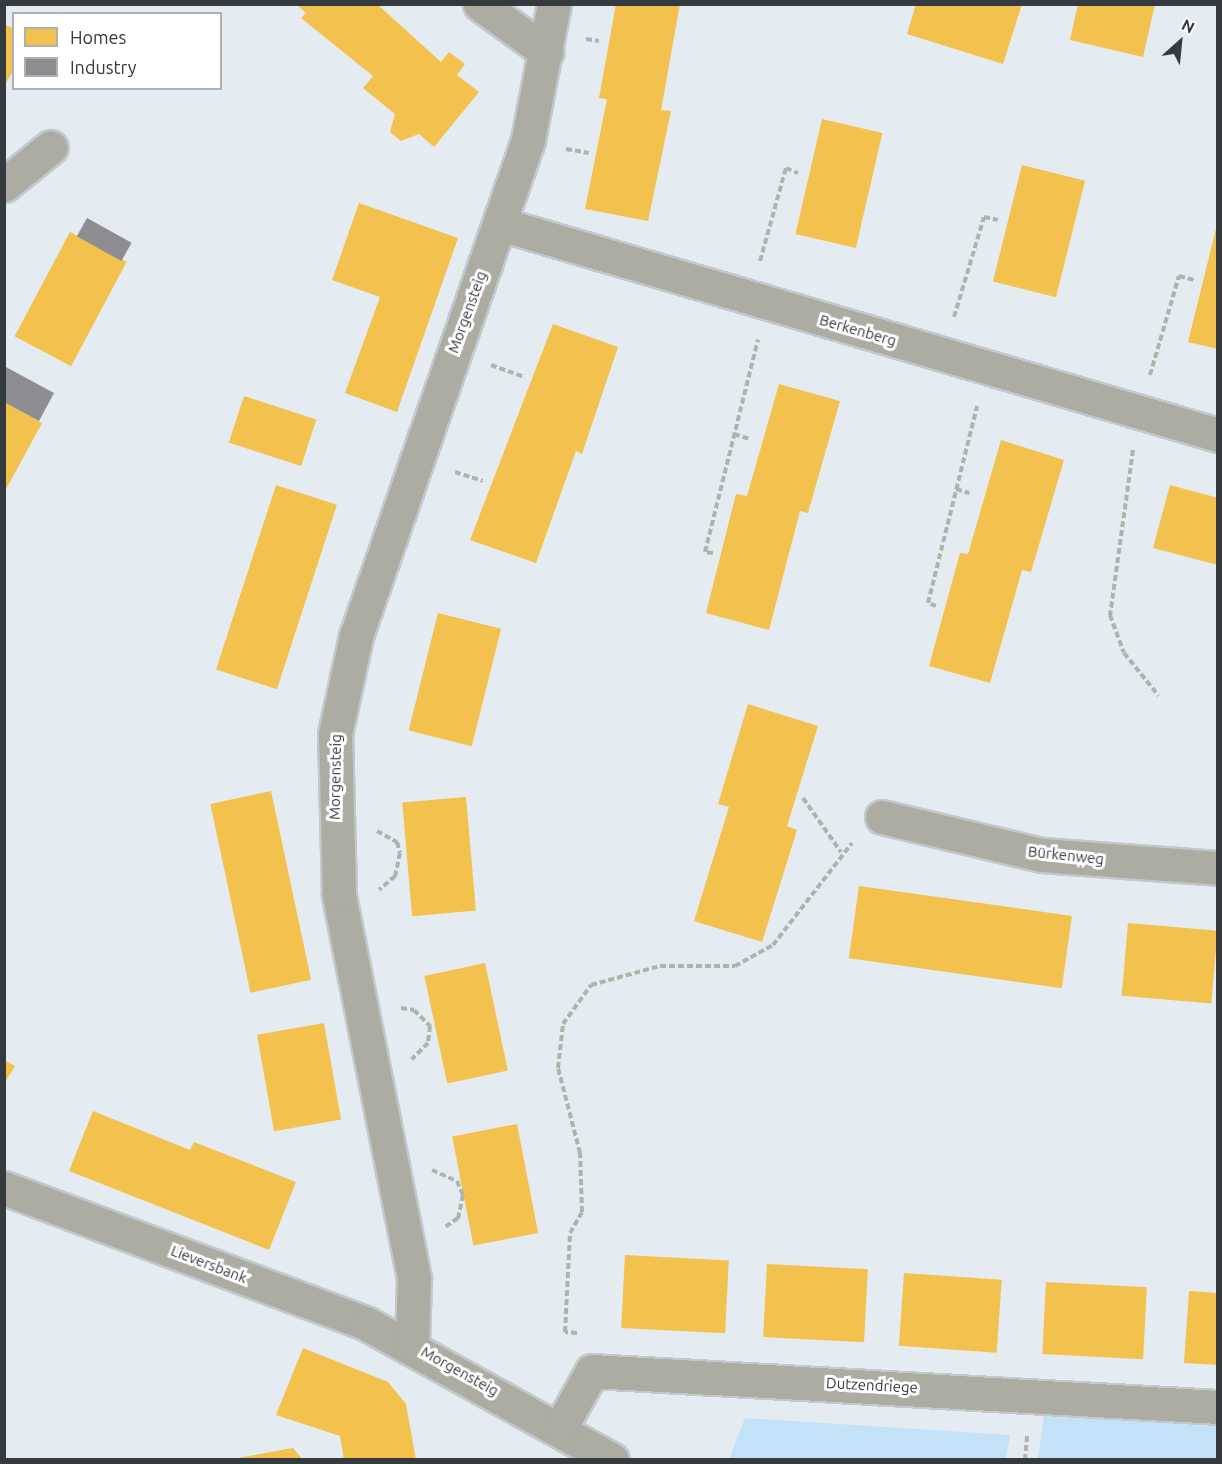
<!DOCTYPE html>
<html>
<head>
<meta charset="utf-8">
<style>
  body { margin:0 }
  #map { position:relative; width:1222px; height:1464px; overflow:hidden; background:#e4ecf1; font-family:Ubuntu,sans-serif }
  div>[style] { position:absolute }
  .green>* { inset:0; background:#c4e2f7 }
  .homes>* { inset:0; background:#f2c14e; transform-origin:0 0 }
  .industry>* { inset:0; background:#8d8d92; transform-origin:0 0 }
  .path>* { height:4px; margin-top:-2px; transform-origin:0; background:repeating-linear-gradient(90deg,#b0b2ae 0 6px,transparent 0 9px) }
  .roads { filter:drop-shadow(2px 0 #c2c8cc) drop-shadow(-2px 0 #c2c8cc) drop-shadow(0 2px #c2c8cc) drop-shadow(0 -2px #c2c8cc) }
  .minor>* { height:33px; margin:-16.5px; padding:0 16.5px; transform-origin:16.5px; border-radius:16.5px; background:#acaca2 }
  span { translate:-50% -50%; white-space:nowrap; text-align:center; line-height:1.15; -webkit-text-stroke:6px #fff; paint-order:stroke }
  .street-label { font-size:15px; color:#343a3e }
  .frame { position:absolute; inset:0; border:6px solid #343a3e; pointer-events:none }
  .legend { position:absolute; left:12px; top:12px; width:210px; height:78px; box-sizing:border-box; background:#fff; border:2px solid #aeb0b2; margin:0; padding:8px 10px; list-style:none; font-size:18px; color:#343a3e }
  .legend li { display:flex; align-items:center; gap:12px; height:30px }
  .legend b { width:30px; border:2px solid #aeb0b2 }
  .north { position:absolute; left:1150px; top:12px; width:60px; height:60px; -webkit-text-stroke:4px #fff; paint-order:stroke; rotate:27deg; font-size:16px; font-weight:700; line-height:24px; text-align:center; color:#343a3e }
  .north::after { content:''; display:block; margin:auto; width:21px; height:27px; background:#343a3e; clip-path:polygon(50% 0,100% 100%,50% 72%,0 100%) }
</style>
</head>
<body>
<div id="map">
  <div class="green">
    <i style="clip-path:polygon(1046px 1398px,1217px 1412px,1217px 1459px,1038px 1460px)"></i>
    <i style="clip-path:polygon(745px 1418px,1010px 1435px,1006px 1459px,729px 1459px)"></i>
  </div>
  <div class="homes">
    <i style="clip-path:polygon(296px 4px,377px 4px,441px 62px,449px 52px,465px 64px,457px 75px,479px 92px,434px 147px,419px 134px,401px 141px,390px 132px,395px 114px,363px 88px,373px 76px,301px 18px,306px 13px)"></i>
    <i style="clip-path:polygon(616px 4px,680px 4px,661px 110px,671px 111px,648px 221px,585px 209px,607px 99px,599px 98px)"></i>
    <i style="clip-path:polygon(916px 4px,1022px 4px,1003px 64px,907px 34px)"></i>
    <i style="clip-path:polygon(1078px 4px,1155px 4px,1143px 57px,1070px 40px)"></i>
    <i style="clip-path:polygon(4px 24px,14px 29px,14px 70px,4px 86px)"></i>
    <i style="left:822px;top:119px;width:62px;height:118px;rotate:13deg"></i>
    <i style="left:1022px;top:165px;width:65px;height:120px;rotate:14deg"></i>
    <i style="clip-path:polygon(359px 203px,458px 238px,397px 412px,345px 393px,380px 297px,332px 280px)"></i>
    <i style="clip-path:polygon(1217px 225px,1218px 225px,1218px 349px,1188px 342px)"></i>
    <i style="left:70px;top:232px;width:64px;height:118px;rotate:28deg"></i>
    <i style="clip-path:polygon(553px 324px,618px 347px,582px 454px,576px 451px,536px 563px,470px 540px)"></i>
    <i style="clip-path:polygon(779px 384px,840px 401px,808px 513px,800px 511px,769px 630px,706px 613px,736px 494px,747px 496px)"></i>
    <i style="left:244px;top:396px;width:76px;height:49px;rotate:18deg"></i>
    <i style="clip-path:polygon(5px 402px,42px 423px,5px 491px)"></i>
    <i style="clip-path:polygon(1001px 440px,1064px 460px,1031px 572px,1022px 570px,990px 683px,929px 666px,960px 553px,968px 554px)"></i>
    <i style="left:276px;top:485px;width:64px;height:194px;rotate:18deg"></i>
    <i style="clip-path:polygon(1170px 485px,1218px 498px,1218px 565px,1153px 548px)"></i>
    <i style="left:438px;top:613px;width:65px;height:121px;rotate:14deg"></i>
    <i style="clip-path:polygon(748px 704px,818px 726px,787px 826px,797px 830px,762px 942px,694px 921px,729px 807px,718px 804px)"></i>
    <i style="left:271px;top:791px;width:193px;height:62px;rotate:78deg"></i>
    <i style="left:466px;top:797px;width:114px;height:64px;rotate:85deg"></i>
    <i style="left:859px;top:886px;width:215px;height:73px;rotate:8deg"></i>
    <i style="left:1128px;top:923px;width:90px;height:73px;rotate:5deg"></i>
    <i style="left:485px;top:963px;width:110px;height:62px;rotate:78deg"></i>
    <i style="left:324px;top:1023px;width:98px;height:68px;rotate:80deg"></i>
    <i style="clip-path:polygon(4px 1060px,15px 1066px,4px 1084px)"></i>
    <i style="clip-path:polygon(93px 1111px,190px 1150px,194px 1142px,296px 1182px,269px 1250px,69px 1171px)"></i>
    <i style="left:517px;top:1124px;width:111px;height:66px;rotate:79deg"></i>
    <i style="left:625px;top:1255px;width:104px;height:73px;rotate:3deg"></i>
    <i style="left:767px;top:1264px;width:101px;height:73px;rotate:3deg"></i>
    <i style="left:904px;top:1273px;width:98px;height:73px;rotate:4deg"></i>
    <i style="left:1046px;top:1282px;width:101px;height:72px;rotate:3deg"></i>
    <i style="clip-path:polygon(1189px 1291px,1218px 1293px,1218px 1365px,1184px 1363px)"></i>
    <i style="clip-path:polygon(303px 1348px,388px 1382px,406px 1404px,416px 1460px,344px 1460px,340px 1436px,276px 1415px)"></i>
    <i style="clip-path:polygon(293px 1448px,303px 1460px,238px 1460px,238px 1458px)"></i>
  </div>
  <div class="industry">
    <i style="left:87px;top:218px;width:51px;height:21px;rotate:29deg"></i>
    <i style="clip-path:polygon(4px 366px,54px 393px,39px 421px,4px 402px)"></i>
  </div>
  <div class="path">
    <i style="left:586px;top:39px;width:13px;rotate:9deg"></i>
    <i style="left:566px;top:149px;width:23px;rotate:10deg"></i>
    <i style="left:760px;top:261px;width:97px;rotate:-74.4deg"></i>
    <i style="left:786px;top:168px;width:13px;rotate:23deg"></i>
    <i style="left:954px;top:317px;width:104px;rotate:-73.3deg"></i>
    <i style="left:984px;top:217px;width:14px;rotate:12deg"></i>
    <i style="left:491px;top:365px;width:35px;rotate:20deg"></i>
    <i style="left:1150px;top:375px;width:103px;rotate:-73.7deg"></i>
    <i style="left:1179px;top:276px;width:16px;rotate:15deg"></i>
    <i style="left:734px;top:434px;width:16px;rotate:18deg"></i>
    <i style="left:1133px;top:450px;width:167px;rotate:97.9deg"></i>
    <i style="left:1110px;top:615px;width:40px;rotate:69.8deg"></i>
    <i style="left:1124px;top:653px;width:55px;rotate:50.9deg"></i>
    <i style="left:455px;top:472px;width:29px;rotate:18deg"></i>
    <i style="left:956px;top:489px;width:14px;rotate:17deg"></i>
    <i style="left:713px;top:553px;width:8px;rotate:-173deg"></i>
    <i style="left:705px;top:552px;width:219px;rotate:-76deg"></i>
    <i style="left:936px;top:606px;width:9px;rotate:-159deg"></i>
    <i style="left:928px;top:603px;width:203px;rotate:-76deg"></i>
    <i style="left:803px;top:798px;width:66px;rotate:54.9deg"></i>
    <i style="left:377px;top:831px;width:23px;rotate:29deg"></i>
    <i style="left:397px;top:842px;width:11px;rotate:75deg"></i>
    <i style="left:400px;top:853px;width:24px;rotate:102deg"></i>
    <i style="left:395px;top:876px;width:21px;rotate:139deg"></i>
    <i style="left:401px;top:1008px;width:13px;rotate:9deg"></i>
    <i style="left:414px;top:1010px;width:23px;rotate:45deg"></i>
    <i style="left:430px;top:1026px;width:17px;rotate:97deg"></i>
    <i style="left:428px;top:1043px;width:23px;rotate:135deg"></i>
    <i style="left:432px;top:1170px;width:27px;rotate:24deg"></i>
    <i style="left:457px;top:1181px;width:15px;rotate:67deg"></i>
    <i style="left:463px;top:1195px;width:24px;rotate:102deg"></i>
    <i style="left:458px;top:1218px;width:16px;rotate:145deg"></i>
    <i style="left:577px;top:1333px;width:12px;rotate:-175deg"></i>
    <i style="left:565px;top:1332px;width:99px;rotate:-87.1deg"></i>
    <i style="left:570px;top:1233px;width:24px;rotate:-60deg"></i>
    <i style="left:582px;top:1212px;width:59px;rotate:-91.9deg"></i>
    <i style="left:580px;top:1153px;width:88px;rotate:-104.5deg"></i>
    <i style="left:558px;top:1068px;width:44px;rotate:-83.5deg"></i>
    <i style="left:563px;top:1024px;width:48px;rotate:-54.3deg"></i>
    <i style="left:591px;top:985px;width:72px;rotate:-15.4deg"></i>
    <i style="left:660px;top:966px;width:75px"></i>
    <i style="left:735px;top:966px;width:43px;rotate:-28.9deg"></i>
    <i style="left:773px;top:945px;width:129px;rotate:-52.2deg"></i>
    <i style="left:1025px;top:1460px;width:24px;rotate:-85deg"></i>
  </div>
  <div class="roads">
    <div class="minor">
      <i style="left:480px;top:4px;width:82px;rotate:36deg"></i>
      <i style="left:4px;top:185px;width:60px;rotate:-39deg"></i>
      <i style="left:500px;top:224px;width:748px;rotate:16.38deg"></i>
      <i style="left:882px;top:817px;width:164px;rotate:13.4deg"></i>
      <i style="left:1042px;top:855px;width:176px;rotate:4.2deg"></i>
      <i style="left:4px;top:1188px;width:388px;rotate:20.5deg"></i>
      <i style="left:367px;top:1324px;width:280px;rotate:29deg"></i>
      <i style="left:412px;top:1344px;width:66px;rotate:-88.3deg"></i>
      <i style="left:414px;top:1278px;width:391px;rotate:-101.1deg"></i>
      <i style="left:339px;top:894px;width:160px;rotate:-91.4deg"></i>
      <i style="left:335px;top:734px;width:100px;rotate:-77.9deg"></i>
      <i style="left:356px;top:636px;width:525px;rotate:-70.87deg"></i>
      <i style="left:528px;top:140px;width:138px;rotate:-79.2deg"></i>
      <i style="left:560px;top:1428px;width:65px;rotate:-60.7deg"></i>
      <i style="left:592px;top:1371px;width:627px;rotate:3.29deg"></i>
    </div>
  </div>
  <div class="street-label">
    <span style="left:467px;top:312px;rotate:-70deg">Morgensteig</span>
    <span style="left:858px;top:330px;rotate:16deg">Berkenberg</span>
    <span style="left:335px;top:777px;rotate:-89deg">Morgensteig</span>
    <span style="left:1066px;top:855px;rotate:6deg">Bürkenweg</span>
    <span style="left:209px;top:1264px;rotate:21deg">Lieversbank</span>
    <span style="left:460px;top:1371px;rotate:29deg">Morgensteig</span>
    <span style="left:872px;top:1385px;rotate:3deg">Dutzendriege</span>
  </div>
  <div class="frame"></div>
  <ul class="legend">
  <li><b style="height:16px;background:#f2c14e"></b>Homes</li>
  <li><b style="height:16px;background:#8d8d92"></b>Industry</li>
  </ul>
  <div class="north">N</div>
</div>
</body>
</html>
